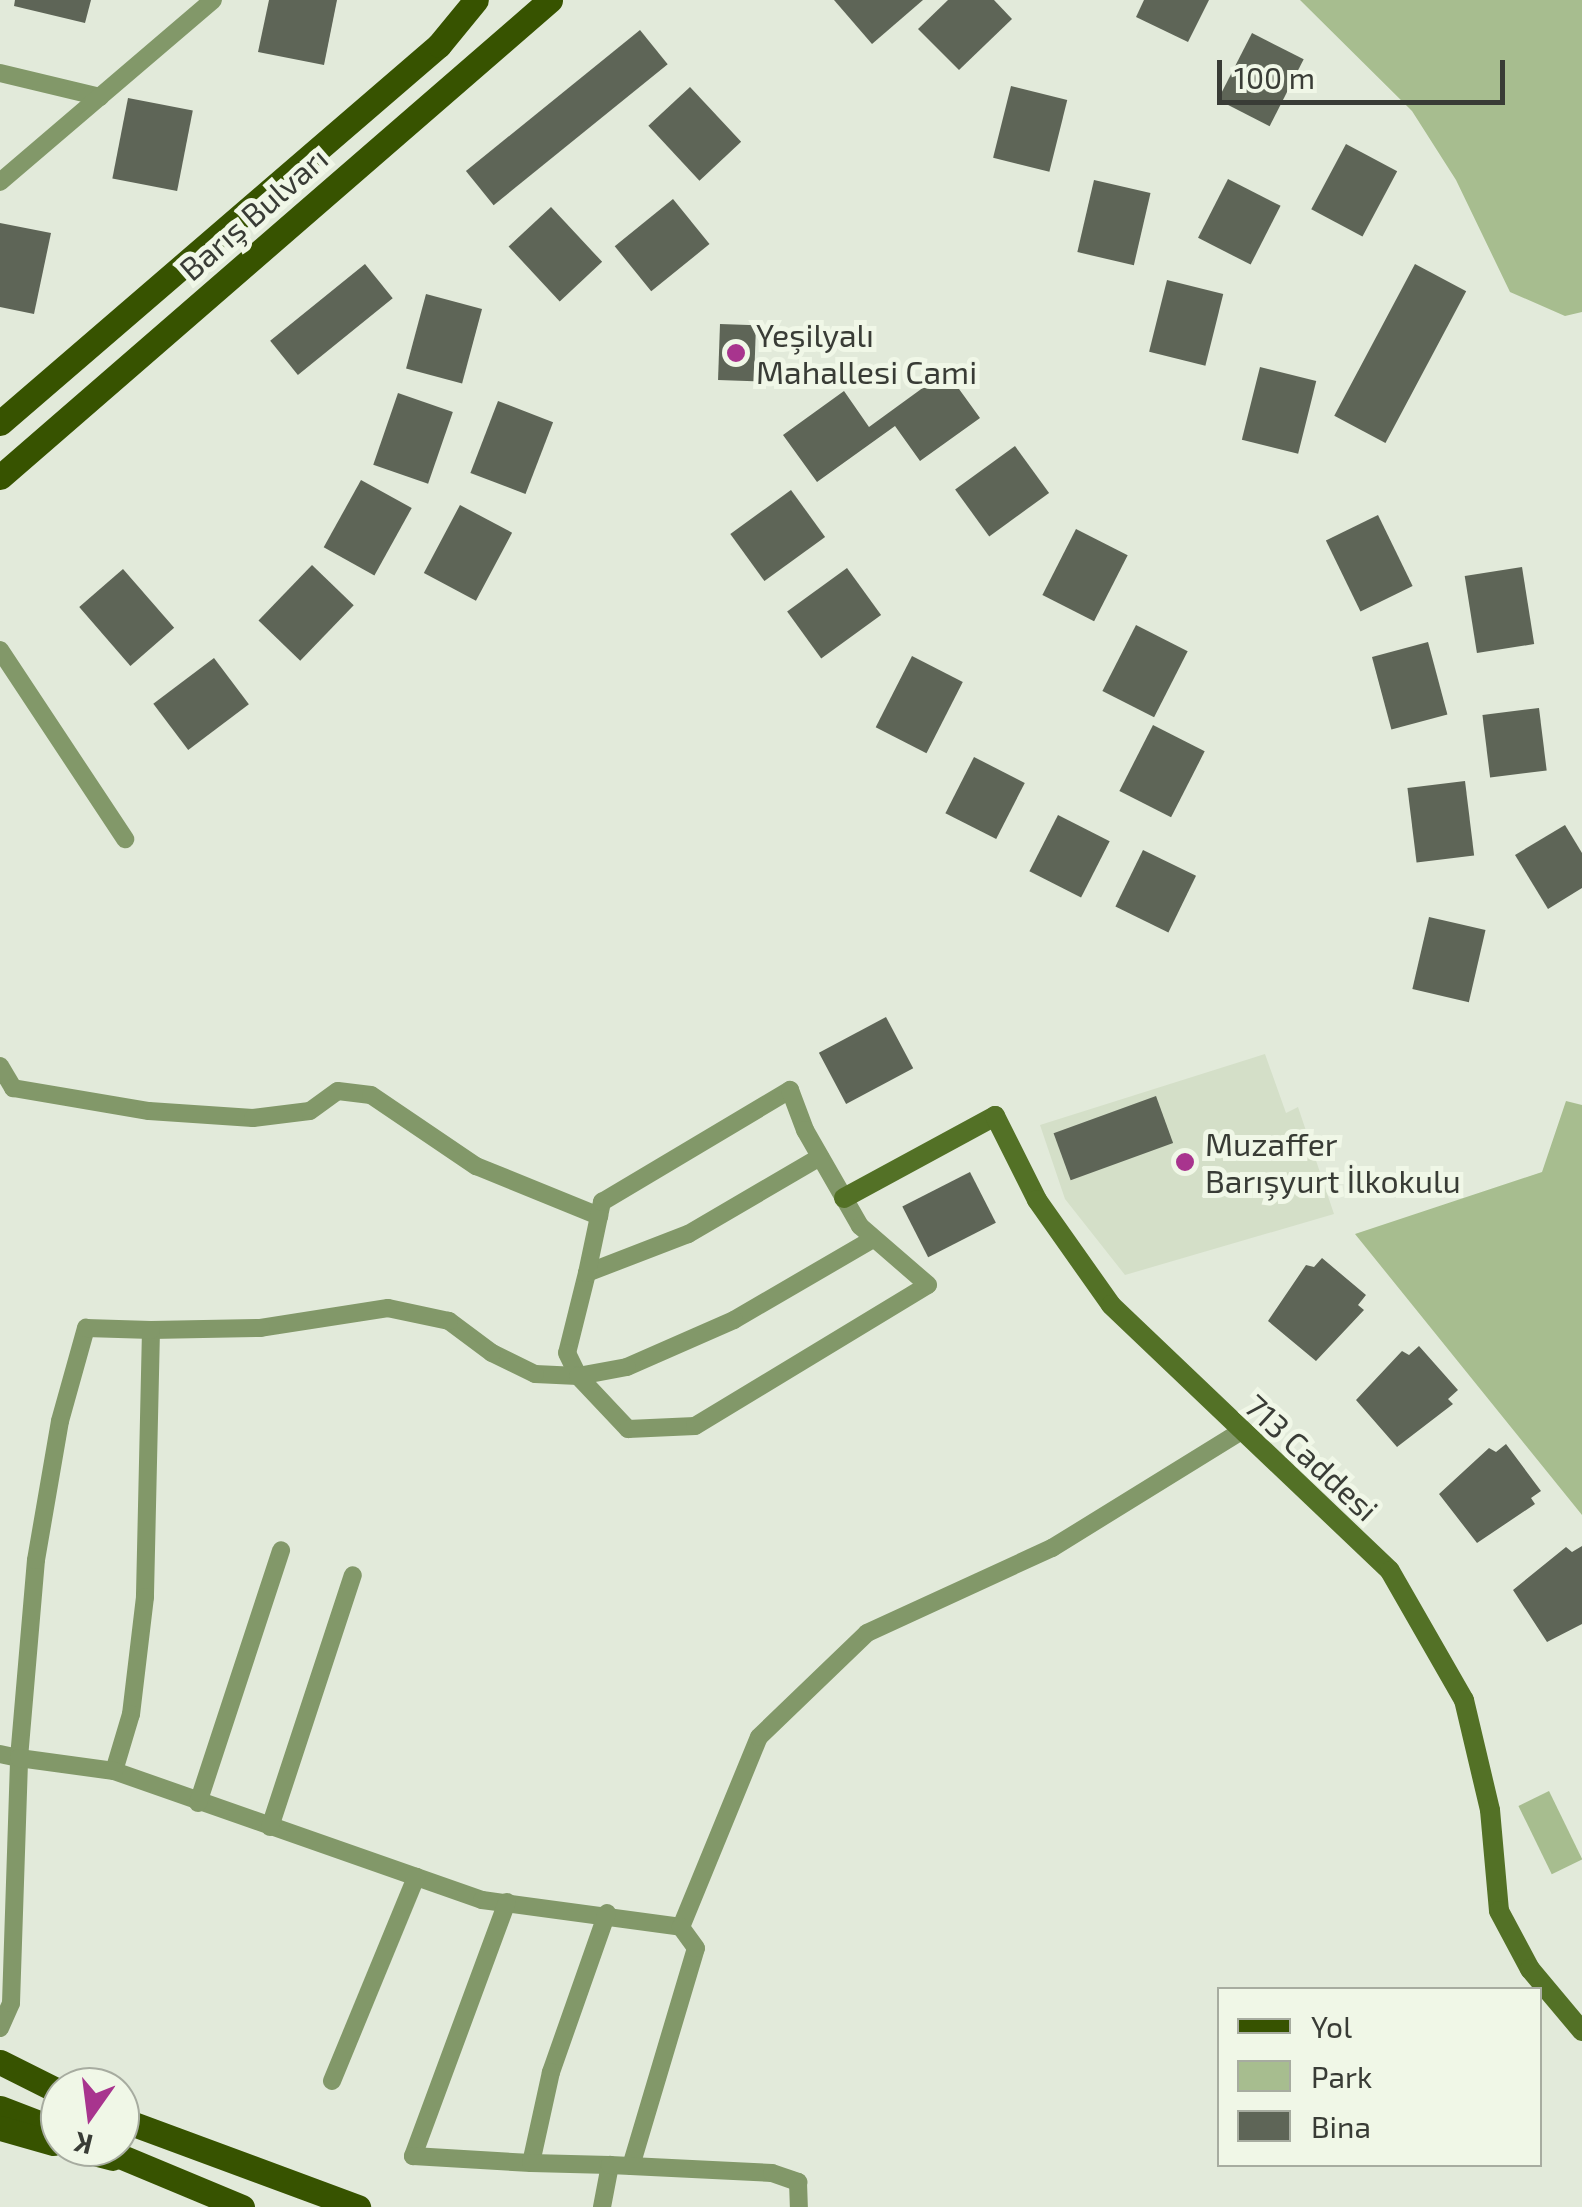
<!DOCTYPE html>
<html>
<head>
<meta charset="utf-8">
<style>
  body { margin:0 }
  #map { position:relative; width:1582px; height:2207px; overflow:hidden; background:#e2eada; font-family:"Exo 2",sans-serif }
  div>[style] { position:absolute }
  .built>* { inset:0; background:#d4dfc8 }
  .green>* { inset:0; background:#a7bd8f; transform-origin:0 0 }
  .building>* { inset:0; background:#5e6557; transform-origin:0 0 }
  .street>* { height:18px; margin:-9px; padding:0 9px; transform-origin:9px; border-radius:9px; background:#829869 }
  .secondary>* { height:20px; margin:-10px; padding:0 10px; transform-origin:10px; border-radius:10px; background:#537126 }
  .primary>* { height:25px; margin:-12.5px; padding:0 12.5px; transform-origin:12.5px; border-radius:12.5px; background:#375300 }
  .dots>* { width:28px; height:28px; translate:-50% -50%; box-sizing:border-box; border:5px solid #f0f7e7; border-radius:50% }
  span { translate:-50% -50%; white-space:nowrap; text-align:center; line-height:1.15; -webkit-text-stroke:10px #f0f7e7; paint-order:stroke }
  .street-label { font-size:32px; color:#393c36 }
  .poi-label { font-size:32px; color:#393c36 }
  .left { translate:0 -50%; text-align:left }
  .legend { position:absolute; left:1217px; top:1987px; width:325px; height:180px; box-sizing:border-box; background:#f0f7e7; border:2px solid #a7aca0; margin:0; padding:12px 18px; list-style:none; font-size:30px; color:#393c36 }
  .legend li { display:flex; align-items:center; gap:20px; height:50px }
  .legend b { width:50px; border:2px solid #a7aca0 }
  .north { position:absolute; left:40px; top:2067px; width:100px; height:100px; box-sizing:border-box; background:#f0f7e7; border:2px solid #a7aca0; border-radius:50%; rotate:194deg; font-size:28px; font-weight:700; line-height:40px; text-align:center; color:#393c36 }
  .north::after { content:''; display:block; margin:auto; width:35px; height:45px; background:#a8348e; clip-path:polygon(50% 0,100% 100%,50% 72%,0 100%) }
  .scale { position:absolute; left:1217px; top:60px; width:288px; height:45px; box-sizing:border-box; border:5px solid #393c36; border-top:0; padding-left:12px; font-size:30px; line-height:35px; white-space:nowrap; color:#393c36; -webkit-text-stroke:8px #f0f7e7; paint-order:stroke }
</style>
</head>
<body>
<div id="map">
  <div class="built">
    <i style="clip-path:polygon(1265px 1054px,1286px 1113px,1298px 1107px,1334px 1214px,1125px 1275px,1065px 1199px,1040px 1125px)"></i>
  </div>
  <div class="green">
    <i style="clip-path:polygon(1300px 0,1582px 0,1582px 312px,1565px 316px,1510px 292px,1456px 180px,1412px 111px)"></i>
    <i style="clip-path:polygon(1566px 1101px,1582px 1105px,1582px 1515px,1355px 1234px,1542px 1172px)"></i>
    <i style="left:1549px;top:1791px;width:76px;height:34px;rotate:64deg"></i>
  </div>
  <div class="building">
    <i style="clip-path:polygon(15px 0,91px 0,85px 23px,14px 6px)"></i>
    <i style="clip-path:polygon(269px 0,337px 0,324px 65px,258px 52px)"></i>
    <i style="clip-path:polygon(834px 0,923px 0,872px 44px)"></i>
    <i style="clip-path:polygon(948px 0,994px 0,1012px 19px,959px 70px,918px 29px)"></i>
    <i style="clip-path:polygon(1144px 0,1209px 0,1188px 42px,1136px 17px)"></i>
    <i style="left:640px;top:30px;width:44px;height:224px;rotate:51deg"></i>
    <i style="left:1252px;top:33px;width:58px;height:75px;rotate:27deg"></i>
    <i style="left:1011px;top:86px;width:58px;height:74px;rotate:14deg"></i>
    <i style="left:690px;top:87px;width:75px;height:57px;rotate:47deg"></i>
    <i style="left:128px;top:98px;width:66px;height:82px;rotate:11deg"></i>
    <i style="left:1346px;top:144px;width:58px;height:74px;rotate:28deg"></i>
    <i style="left:1228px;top:179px;width:59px;height:66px;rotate:27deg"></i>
    <i style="left:1094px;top:180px;width:58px;height:74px;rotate:13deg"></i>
    <i style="left:673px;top:199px;width:58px;height:75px;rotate:51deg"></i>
    <i style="left:551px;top:207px;width:75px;height:58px;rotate:47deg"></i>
    <i style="clip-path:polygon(0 223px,51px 233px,34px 314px,0 307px)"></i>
    <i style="left:365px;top:264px;width:44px;height:122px;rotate:51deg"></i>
    <i style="left:1415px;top:264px;width:58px;height:172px;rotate:28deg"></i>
    <i style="left:1167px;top:280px;width:58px;height:74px;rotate:14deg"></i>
    <i style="left:426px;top:294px;width:58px;height:77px;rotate:15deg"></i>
    <i style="left:720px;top:324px;width:36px;height:56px;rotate:2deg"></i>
    <i style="left:1260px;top:367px;width:58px;height:75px;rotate:14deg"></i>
    <i style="clip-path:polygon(946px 371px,980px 418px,920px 461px,895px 426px,817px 482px,783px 435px,844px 391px,869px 427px)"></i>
    <i style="left:398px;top:393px;width:58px;height:76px;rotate:19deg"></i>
    <i style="left:498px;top:401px;width:59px;height:77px;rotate:21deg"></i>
    <i style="left:1015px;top:446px;width:58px;height:74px;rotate:54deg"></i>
    <i style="left:361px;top:480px;width:58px;height:77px;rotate:29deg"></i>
    <i style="left:791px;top:490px;width:58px;height:75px;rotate:54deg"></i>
    <i style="left:460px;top:505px;width:59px;height:77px;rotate:28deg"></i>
    <i style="left:1378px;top:515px;width:79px;height:58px;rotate:64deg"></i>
    <i style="left:1076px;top:529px;width:58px;height:74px;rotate:27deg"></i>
    <i style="left:312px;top:565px;width:58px;height:77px;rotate:44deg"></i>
    <i style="left:1522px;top:567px;width:78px;height:58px;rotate:81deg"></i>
    <i style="left:847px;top:568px;width:58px;height:74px;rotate:54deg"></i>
    <i style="left:123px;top:569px;width:78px;height:58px;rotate:49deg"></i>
    <i style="left:1136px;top:625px;width:58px;height:74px;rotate:27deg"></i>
    <i style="left:1428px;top:642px;width:75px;height:58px;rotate:75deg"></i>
    <i style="left:912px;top:656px;width:57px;height:80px;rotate:27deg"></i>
    <i style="left:214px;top:658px;width:58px;height:76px;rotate:53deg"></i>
    <i style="left:1539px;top:708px;width:63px;height:57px;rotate:83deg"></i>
    <i style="left:1153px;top:725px;width:58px;height:74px;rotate:27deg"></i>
    <i style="left:974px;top:757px;width:57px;height:63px;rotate:27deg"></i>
    <i style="left:1465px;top:781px;width:75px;height:58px;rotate:83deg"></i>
    <i style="left:1058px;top:815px;width:58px;height:63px;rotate:27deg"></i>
    <i style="clip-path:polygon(1565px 825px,1582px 853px,1582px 888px,1548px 909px,1515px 855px)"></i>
    <i style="left:1143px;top:850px;width:59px;height:63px;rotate:26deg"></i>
    <i style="left:1429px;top:917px;width:58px;height:74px;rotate:13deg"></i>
    <i style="left:886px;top:1017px;width:58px;height:76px;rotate:62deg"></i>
    <i style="left:1156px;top:1096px;width:50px;height:109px;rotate:70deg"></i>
    <i style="left:970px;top:1172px;width:57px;height:76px;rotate:63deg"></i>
    <i style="clip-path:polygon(1322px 1258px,1366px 1295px,1358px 1305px,1364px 1310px,1316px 1361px,1268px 1321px,1306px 1265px,1314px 1267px)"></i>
    <i style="clip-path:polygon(1419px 1346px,1458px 1390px,1448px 1399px,1453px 1404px,1397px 1447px,1356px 1400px,1402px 1351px,1409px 1355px)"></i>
    <i style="clip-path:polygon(1506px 1444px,1541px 1491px,1531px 1498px,1535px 1504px,1477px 1543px,1439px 1494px,1489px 1448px,1496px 1452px)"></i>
    <i style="clip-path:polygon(1582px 1546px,1582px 1624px,1547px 1642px,1513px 1590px,1566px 1547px,1572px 1552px)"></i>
  </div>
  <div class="street">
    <i style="left:0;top:73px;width:103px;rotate:13.5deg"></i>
    <i style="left:0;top:182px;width:280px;rotate:-40.5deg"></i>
    <i style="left:0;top:650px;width:227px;rotate:56.5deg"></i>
    <i style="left:0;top:1066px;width:26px;rotate:59deg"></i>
    <i style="left:13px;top:1088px;width:138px;rotate:9.6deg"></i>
    <i style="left:149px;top:1111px;width:104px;rotate:3.9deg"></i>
    <i style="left:253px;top:1118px;width:57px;rotate:-7deg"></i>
    <i style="left:310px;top:1111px;width:34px;rotate:-36deg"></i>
    <i style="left:338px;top:1091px;width:33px;rotate:7deg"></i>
    <i style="left:371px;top:1095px;width:127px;rotate:34.1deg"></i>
    <i style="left:476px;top:1166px;width:133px;rotate:22.1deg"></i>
    <i style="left:820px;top:1157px;width:153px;rotate:149.7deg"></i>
    <i style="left:688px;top:1234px;width:108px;rotate:158.9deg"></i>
    <i style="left:587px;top:1273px;width:82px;rotate:104deg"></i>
    <i style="left:567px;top:1353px;width:25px;rotate:64deg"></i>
    <i style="left:578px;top:1376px;width:43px;rotate:-177.3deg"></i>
    <i style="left:535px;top:1374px;width:48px;rotate:-154deg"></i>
    <i style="left:492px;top:1353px;width:54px;rotate:-143.3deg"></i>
    <i style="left:449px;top:1321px;width:62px;rotate:-168deg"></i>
    <i style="left:388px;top:1308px;width:129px;rotate:171.1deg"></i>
    <i style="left:261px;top:1328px;width:110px;rotate:179deg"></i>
    <i style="left:151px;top:1330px;width:267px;rotate:91.3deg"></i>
    <i style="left:145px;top:1597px;width:118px;rotate:96.8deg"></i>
    <i style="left:131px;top:1714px;width:59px;rotate:106.6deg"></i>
    <i style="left:114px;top:1771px;width:390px;rotate:19.3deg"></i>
    <i style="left:482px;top:1900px;width:201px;rotate:7.7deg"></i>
    <i style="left:681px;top:1927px;width:205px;rotate:-67.7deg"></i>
    <i style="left:759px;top:1737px;width:150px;rotate:-43.9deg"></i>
    <i style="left:867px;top:1633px;width:204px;rotate:-24.7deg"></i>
    <i style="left:1052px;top:1548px;width:221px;rotate:-31.7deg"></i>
    <i style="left:873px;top:1239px;width:161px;rotate:149.8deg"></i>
    <i style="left:734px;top:1320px;width:117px;rotate:156.3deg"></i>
    <i style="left:627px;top:1367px;width:50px;rotate:169.6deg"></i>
    <i style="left:578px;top:1376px;width:73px;rotate:46.7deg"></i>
    <i style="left:628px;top:1429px;width:67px;rotate:-2.6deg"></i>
    <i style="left:695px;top:1426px;width:272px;rotate:-31.2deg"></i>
    <i style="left:587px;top:1273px;width:73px;rotate:-78.1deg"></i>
    <i style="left:602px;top:1202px;width:219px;rotate:-30.8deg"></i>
    <i style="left:790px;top:1090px;width:43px;rotate:69.4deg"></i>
    <i style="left:805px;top:1130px;width:111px;rotate:60.2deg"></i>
    <i style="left:860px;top:1226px;width:90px;rotate:40.9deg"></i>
    <i style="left:0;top:1754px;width:19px;rotate:12deg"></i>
    <i style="left:19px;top:1758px;width:199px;rotate:-85.1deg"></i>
    <i style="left:36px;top:1560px;width:141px;rotate:-80.2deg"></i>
    <i style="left:60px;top:1421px;width:97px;rotate:-74.4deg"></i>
    <i style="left:86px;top:1328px;width:65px;rotate:1.8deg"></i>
    <i style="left:198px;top:1803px;width:266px;rotate:-71.8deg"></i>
    <i style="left:270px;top:1827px;width:265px;rotate:-71.8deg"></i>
    <i style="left:507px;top:1902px;width:271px;rotate:110.3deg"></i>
    <i style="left:413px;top:2156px;width:118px;rotate:3.4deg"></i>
    <i style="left:607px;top:1913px;width:169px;rotate:109.4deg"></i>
    <i style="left:551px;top:2072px;width:93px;rotate:102.4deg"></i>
    <i style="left:531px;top:2163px;width:79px;rotate:1.5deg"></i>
    <i style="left:0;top:2028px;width:27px;rotate:-66deg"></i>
    <i style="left:11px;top:2003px;width:245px;rotate:-88.1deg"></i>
    <i style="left:19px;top:1758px;width:96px;rotate:7.8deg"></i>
    <i style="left:332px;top:2081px;width:221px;rotate:-67.6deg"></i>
    <i style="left:631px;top:2166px;width:227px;rotate:-73.4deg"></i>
    <i style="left:696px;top:1948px;width:26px;rotate:-126deg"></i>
    <i style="left:602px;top:2207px;width:43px;rotate:-79.2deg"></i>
    <i style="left:610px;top:2165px;width:162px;rotate:2.8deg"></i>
    <i style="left:772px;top:2173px;width:28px;rotate:19deg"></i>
    <i style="left:798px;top:2182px;width:25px;rotate:88deg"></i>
  </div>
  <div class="secondary">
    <i style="left:844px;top:1198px;width:172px;rotate:-28.5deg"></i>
    <i style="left:995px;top:1116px;width:94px;rotate:63.4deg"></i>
    <i style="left:1037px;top:1200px;width:128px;rotate:54.8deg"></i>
    <i style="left:1111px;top:1305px;width:385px;rotate:43.6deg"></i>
    <i style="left:1390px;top:1571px;width:149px;rotate:60.2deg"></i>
    <i style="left:1464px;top:1700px;width:113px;rotate:76.7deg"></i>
    <i style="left:1490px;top:1810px;width:101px;rotate:84.9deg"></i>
    <i style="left:1499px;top:1911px;width:66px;rotate:61.9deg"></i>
    <i style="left:1530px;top:1969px;width:81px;rotate:50deg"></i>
  </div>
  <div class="primary">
    <i style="left:0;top:423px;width:579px;rotate:-40.73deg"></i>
    <i style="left:439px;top:45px;width:58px;rotate:-50.6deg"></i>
    <i style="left:0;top:477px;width:728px;rotate:-40.93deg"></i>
    <i style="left:0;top:2062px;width:67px;rotate:26.6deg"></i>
    <i style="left:0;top:2108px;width:64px;rotate:21deg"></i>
    <i style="left:120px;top:2119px;width:254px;rotate:20.3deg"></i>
    <i style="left:0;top:2128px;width:55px;rotate:15.8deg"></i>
    <i style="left:70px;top:2147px;width:44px;rotate:14.3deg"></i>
    <i style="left:98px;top:2147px;width:156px;rotate:22.6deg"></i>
  </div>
  <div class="dots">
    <i style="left:736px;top:353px;background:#a8348e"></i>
    <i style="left:1185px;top:1162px;background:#a8348e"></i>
  </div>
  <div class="street-label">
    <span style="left:253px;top:213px;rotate:-41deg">Barış Bulvarı</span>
    <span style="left:1312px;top:1457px;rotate:43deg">713 Caddesi</span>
  </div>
  <div class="poi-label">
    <span class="left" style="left:756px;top:353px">Yeşilyalı<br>Mahallesi Cami</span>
    <span class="left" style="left:1205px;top:1162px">Muzaffer<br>Barışyurt İlkokulu</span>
  </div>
  <ul class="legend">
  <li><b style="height:12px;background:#375300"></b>Yol</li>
  <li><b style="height:28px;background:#a7bd8f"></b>Park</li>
  <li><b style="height:28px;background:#5e6557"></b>Bina</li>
  </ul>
  <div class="north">K</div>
  <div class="scale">100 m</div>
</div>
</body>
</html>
